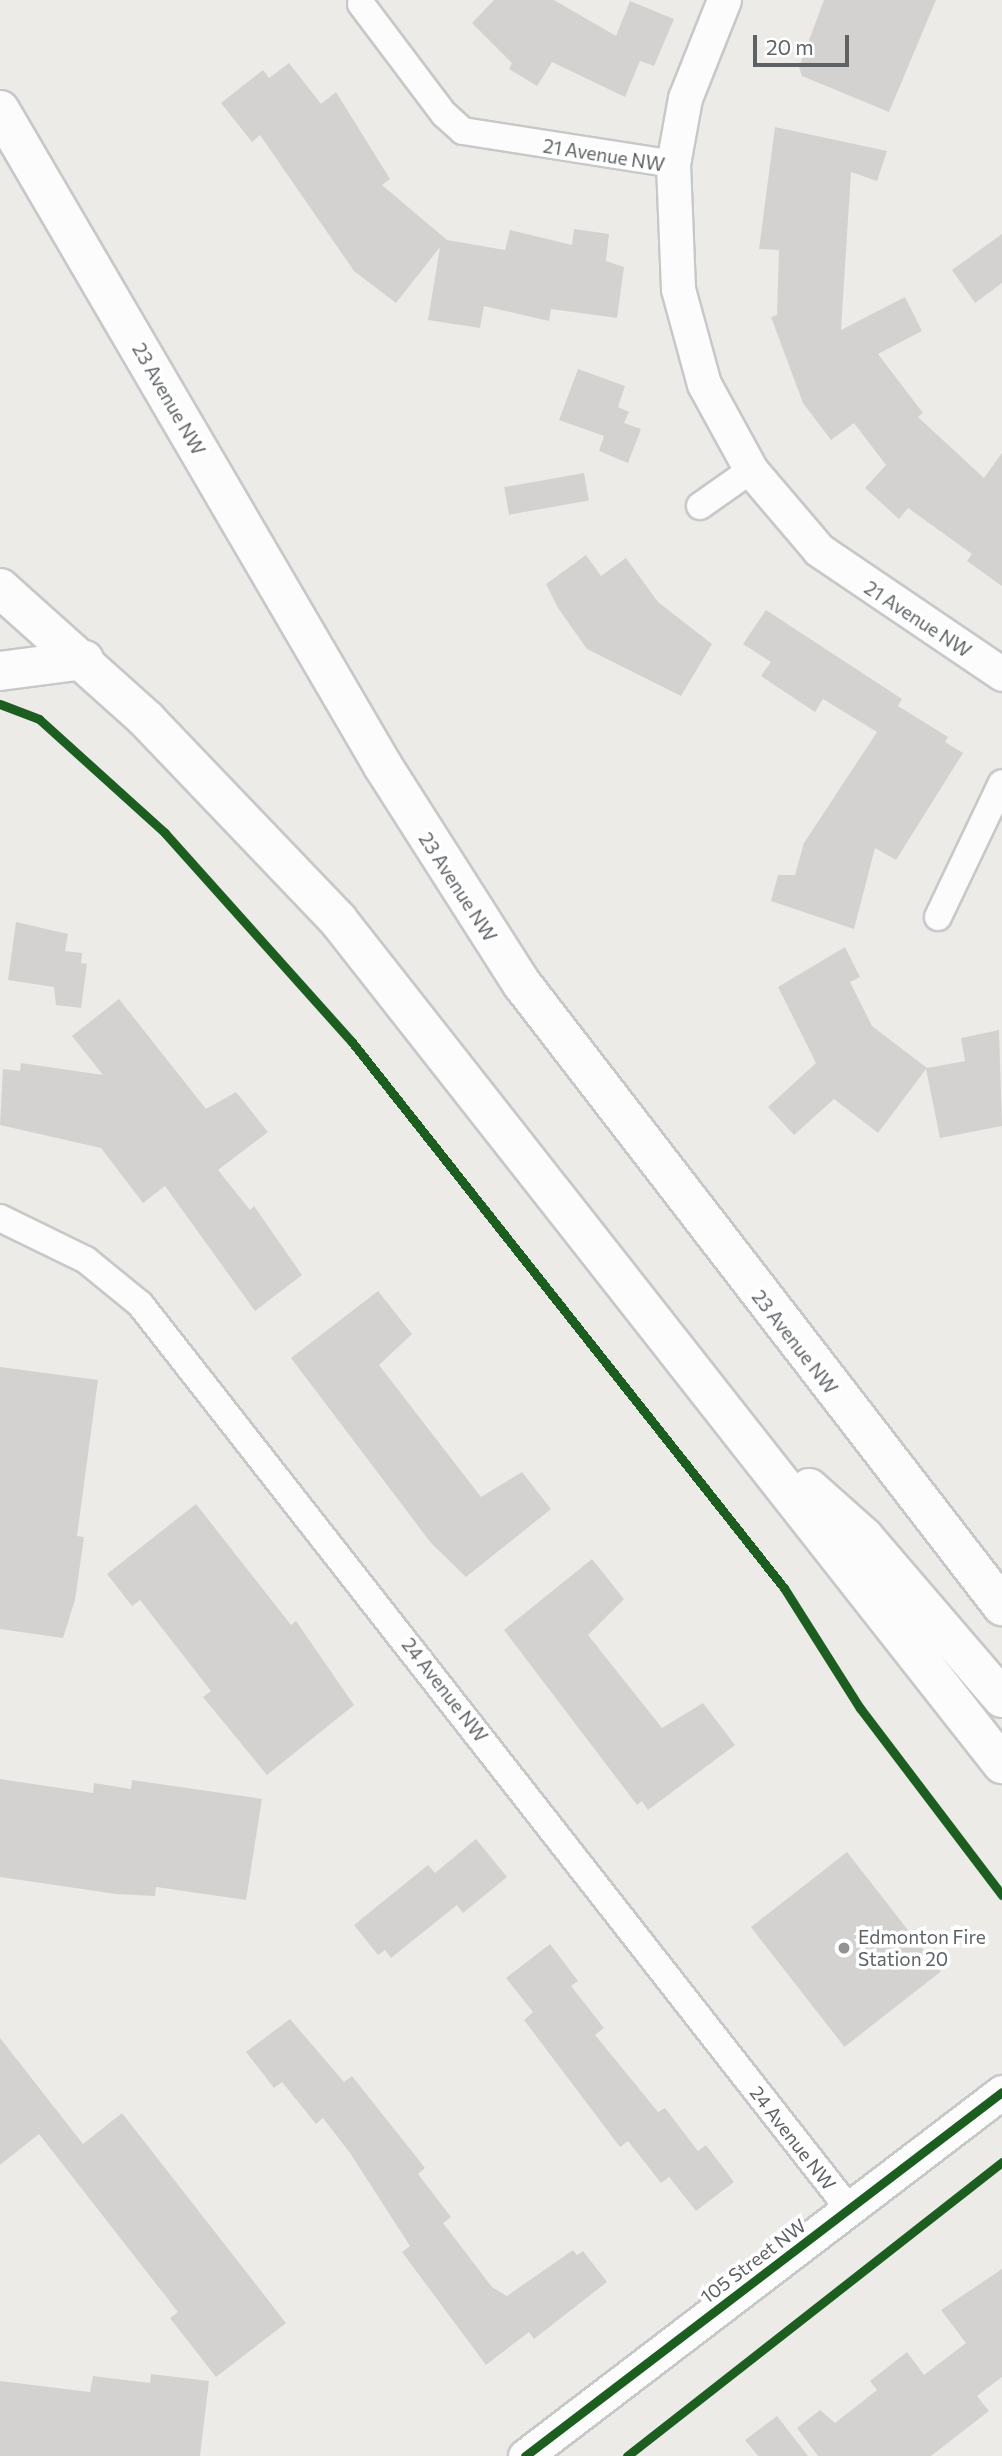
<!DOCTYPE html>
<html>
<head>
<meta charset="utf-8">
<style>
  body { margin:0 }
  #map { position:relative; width:1002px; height:2456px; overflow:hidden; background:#edebe8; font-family:Commissioner,sans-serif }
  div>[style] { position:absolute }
  .building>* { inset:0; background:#d4d2d1; transform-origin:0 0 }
  .roads { filter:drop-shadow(2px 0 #c7c8c8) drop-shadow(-2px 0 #c7c8c8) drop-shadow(0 2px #c7c8c8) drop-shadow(0 -2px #c7c8c8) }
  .minor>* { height:26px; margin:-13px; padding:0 13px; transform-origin:13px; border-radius:13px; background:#fcfcfc }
  .tertiary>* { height:33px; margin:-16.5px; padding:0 16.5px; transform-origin:16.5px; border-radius:16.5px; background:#fcfcfc }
  .secondary>* { height:38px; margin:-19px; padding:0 19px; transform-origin:19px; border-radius:19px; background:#fcfcfc }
  .cycleway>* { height:9px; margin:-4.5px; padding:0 4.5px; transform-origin:4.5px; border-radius:4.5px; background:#1b5e20 }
  .dots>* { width:19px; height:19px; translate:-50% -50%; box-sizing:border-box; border:4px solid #fff; border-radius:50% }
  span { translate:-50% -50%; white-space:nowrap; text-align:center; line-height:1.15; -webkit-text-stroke:7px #fff; paint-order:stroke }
  .street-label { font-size:19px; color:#5e6265 }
  .poi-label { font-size:19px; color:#5e6265 }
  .left { translate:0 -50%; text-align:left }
  .scale { position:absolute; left:753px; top:35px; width:96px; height:32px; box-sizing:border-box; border:4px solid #5e6265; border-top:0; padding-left:9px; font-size:21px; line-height:24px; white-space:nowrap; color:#5e6265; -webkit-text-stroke:5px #fff; paint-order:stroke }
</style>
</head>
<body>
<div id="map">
  <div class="building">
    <i style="clip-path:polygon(494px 0,554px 0,616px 36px,630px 1px,674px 19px,654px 66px,640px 61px,625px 97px,552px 62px,537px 86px,509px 69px,512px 63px,472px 23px)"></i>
    <i style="clip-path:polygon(824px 0,936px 0,889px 112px,802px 76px,799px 67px)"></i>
    <i style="clip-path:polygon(289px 63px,321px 104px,336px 92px,390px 179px,382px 185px,447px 240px,505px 250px,510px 230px,572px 245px,574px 229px,609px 234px,606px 261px,624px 267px,617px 318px,551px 309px,549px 321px,484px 306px,480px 328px,428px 320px,440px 247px,396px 303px,354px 271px,260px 135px,252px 142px,221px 103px,263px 70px,269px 78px)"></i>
    <i style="clip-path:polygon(775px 127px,887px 151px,877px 181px,851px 172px,841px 330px,905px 297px,922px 331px,878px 354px,923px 413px,918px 417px,984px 478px,1002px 453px,1002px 586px,967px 561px,972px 554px,908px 508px,899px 519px,865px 488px,886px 465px,854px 423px,831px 440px,803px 403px,771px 317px,777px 315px,779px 250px,759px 249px)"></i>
    <i style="clip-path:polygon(1002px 234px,1002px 283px,975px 303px,952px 270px)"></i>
    <i style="clip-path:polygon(578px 369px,625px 386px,618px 407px,629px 412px,624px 423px,641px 429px,628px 463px,599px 451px,604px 436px,559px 420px)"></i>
    <i style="left:584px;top:473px;width:28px;height:81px;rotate:80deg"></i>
    <i style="clip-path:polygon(586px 555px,601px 576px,626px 558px,658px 602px,712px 644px,681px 696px,587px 649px,558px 608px,546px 584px)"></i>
    <i style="clip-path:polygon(766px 610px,902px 699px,898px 706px,948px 737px,945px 742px,963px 753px,896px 860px,875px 848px,854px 929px,771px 901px,778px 875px,795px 875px,804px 843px,877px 732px,823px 699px,815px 712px,761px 676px,771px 662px,743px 644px)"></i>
    <i style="clip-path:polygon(16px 922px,68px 934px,65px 951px,82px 953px,81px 963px,87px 964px,81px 1008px,56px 1005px,54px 987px,8px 980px)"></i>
    <i style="clip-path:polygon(845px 947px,860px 977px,850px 982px,872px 1026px,927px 1068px,965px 1061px,961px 1038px,999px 1030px,1002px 1126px,940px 1138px,926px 1069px,878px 1133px,834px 1099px,794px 1135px,768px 1107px,816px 1063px,778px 987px)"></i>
    <i style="clip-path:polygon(119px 999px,206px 1109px,236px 1092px,268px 1132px,218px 1170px,250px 1210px,254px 1206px,302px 1275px,255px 1311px,165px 1186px,143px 1203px,101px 1148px,0 1125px,3px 1069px,20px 1071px,21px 1063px,103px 1075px,72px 1036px)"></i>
    <i style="clip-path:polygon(378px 1291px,412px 1334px,379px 1365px,481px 1497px,522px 1472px,551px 1509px,466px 1577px,431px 1543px,291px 1358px)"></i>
    <i style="clip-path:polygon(0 1367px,98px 1380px,77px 1536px,84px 1537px,75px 1600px,63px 1638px,0 1629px)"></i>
    <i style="clip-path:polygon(196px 1504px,291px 1625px,296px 1621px,354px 1705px,267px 1775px,203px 1697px,211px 1691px,140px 1600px,132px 1606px,107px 1574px)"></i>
    <i style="clip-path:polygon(592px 1559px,624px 1599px,588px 1635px,662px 1728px,703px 1703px,735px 1745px,648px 1810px,642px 1801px,637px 1805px,504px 1630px)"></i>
    <i style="clip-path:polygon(0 1779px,93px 1793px,94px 1783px,131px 1789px,132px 1780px,262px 1799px,246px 1900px,156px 1887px,155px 1896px,116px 1894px,0 1877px)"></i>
    <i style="clip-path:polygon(476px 1839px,507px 1877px,463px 1913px,457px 1905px,391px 1958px,385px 1950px,378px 1955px,354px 1925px,428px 1865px,435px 1873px)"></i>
    <i style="left:847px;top:1852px;width:152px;height:122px;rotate:52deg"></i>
    <i style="clip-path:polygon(550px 1944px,578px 1981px,571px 1986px,604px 2028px,595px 2035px,658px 2112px,665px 2108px,698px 2151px,706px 2145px,734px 2182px,696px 2211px,669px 2177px,661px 2183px,628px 2141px,620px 2147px,524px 2020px,533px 2012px,506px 1978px)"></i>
    <i style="clip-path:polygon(290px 2019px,344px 2082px,352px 2076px,425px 2168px,418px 2174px,451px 2217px,443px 2223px,492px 2287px,507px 2296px,573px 2250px,577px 2255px,583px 2251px,607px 2282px,534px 2339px,529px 2332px,486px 2365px,402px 2252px,410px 2246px,350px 2153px,323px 2118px,316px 2124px,282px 2082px,274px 2088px,246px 2052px)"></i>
    <i style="clip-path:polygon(0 2038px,83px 2144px,122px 2113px,286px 2323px,216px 2377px,170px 2318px,178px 2312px,39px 2134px,0 2165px)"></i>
    <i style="clip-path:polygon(1002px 2269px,1002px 2377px,977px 2396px,989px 2411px,931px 2456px,818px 2456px,797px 2428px,820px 2410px,835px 2423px,877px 2390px,870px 2381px,907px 2352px,924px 2375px,966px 2343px,941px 2310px)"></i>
    <i style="clip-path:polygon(151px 2374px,209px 2381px,200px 2456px,0 2456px,0 2381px,90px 2392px,93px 2376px,150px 2383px)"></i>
    <i style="clip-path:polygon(777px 2416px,808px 2456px,758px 2456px,745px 2440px)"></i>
  </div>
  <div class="roads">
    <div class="minor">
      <i style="left:361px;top:4px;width:138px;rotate:53deg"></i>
      <i style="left:444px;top:114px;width:25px;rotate:42deg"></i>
      <i style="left:463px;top:131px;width:213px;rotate:8.9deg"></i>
      <i style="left:700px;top:506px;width:62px;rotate:-35.2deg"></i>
      <i style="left:938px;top:917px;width:148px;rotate:-64.5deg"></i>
      <i style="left:0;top:1218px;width:96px;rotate:26deg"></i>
      <i style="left:86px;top:1260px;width:70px;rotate:39.2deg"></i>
      <i style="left:140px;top:1304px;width:1150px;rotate:51.92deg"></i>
    </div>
    <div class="tertiary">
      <i style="left:724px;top:0;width:105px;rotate:111.7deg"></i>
      <i style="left:685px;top:98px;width:67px;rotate:100.3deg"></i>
      <i style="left:673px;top:164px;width:125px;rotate:87.7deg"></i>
      <i style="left:678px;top:289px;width:98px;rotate:74.7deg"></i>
      <i style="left:704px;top:384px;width:98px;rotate:61.3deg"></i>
      <i style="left:751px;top:470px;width:105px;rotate:49.6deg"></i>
      <i style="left:819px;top:550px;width:221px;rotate:34.1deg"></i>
      <i style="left:525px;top:2456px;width:600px;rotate:-37.35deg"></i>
    </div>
    <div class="secondary">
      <i style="left:0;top:110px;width:760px;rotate:59.72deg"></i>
      <i style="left:383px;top:766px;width:259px;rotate:57.5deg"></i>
      <i style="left:522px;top:984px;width:786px;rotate:52.34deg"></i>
      <i style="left:0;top:588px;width:198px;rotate:41.9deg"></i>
      <i style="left:147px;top:720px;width:277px;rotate:46.3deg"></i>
      <i style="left:338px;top:920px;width:1074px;rotate:51.81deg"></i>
      <i style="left:0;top:671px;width:85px;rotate:-7.5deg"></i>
      <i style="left:809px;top:1488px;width:74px;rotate:41.7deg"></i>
      <i style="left:864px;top:1537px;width:212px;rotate:49.4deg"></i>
    </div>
  </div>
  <div class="cycleway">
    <i style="left:0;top:704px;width:42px;rotate:21deg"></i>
    <i style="left:39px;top:719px;width:170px;rotate:42.1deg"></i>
    <i style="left:165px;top:833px;width:280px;rotate:48.2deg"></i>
    <i style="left:352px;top:1042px;width:696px;rotate:51.65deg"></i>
    <i style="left:784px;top:1588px;width:142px;rotate:57.7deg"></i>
    <i style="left:860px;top:1708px;width:235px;rotate:52.8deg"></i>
    <i style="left:525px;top:2456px;width:600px;rotate:-37.35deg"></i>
    <i style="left:627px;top:2456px;width:477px;rotate:-38.1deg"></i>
  </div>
  <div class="dots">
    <i style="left:844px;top:1948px;background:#909293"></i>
  </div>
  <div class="street-label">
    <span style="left:604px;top:155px;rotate:9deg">21 Avenue NW</span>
    <span style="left:169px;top:399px;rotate:60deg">23 Avenue NW</span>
    <span style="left:918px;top:619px;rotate:33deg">21 Avenue NW</span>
    <span style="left:458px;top:887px;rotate:57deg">23 Avenue NW</span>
    <span style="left:795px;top:1342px;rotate:52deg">23 Avenue NW</span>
    <span style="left:445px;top:1690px;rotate:52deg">24 Avenue NW</span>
    <span style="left:793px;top:2138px;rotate:52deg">24 Avenue NW</span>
    <span style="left:753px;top:2261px;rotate:-37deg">105 Street NW</span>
  </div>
  <div class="poi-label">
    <span class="left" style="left:858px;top:1948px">Edmonton Fire<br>Station 20</span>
  </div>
  <div class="scale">20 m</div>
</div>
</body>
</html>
